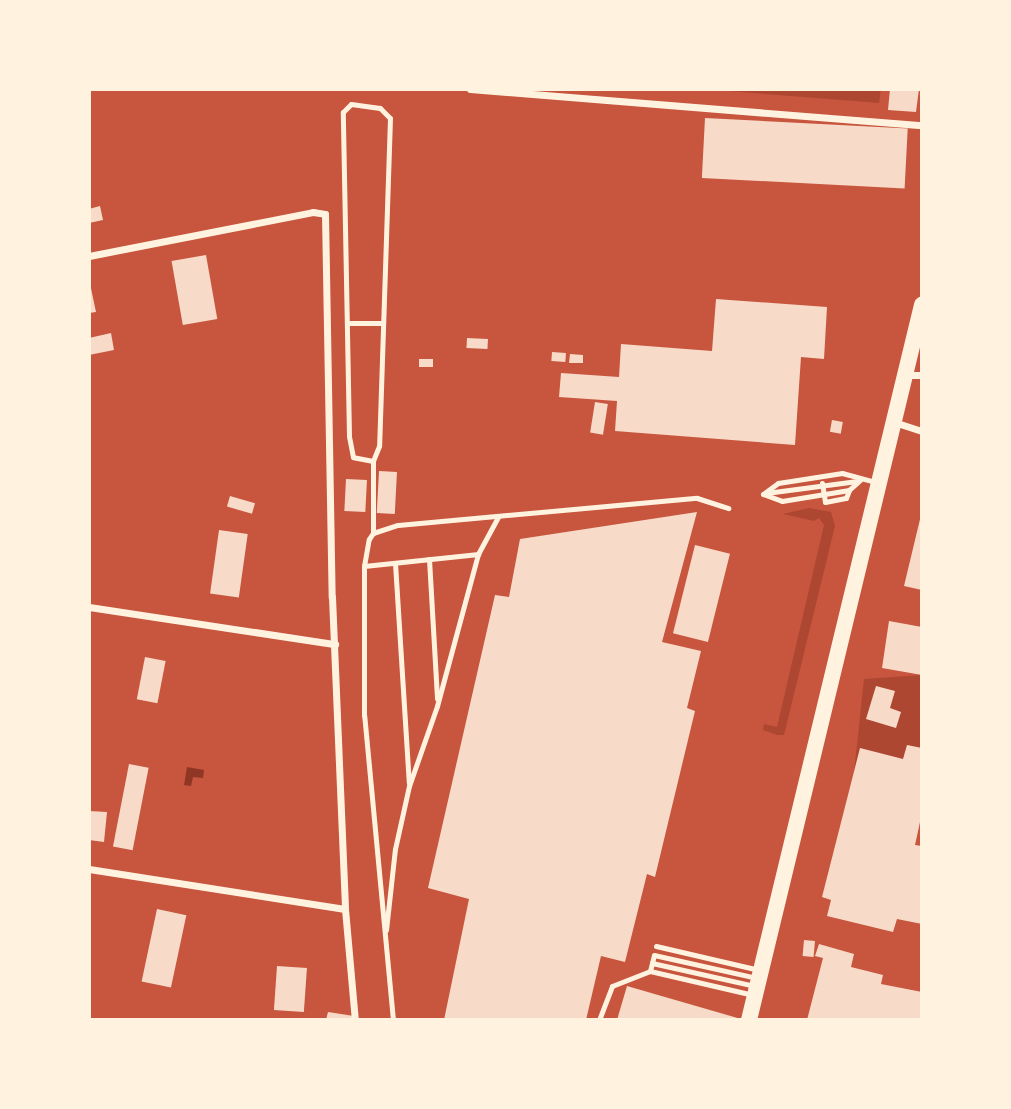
<!DOCTYPE html>
<html>
<head>
<meta charset="utf-8">
<style>
  body { margin:0 }
  #map { position:relative; width:1011px; height:1109px; overflow:hidden; background:#c8553d; font-family:"Noto Serif",serif }
  div>[style] { position:absolute }
  .green>* { inset:0; background:#ae4732 }
  .water>* { inset:0; background:#8f3625 }
  .building>* { inset:0; background:#f7dbc8; transform-origin:0 0 }
  .service>* { height:5px; margin:-2.5px; padding:0 2.5px; transform-origin:2.5px; border-radius:2.5px; background:#fff3e0 }
  .minor>* { height:7px; margin:-3.5px; padding:0 3.5px; transform-origin:3.5px; border-radius:3.5px; background:#fff3e0 }
  .primary>* { height:16px; margin:-8px; padding:0 8px; transform-origin:8px; border-radius:8px; background:#fff3e0 }
  span { translate:-50% -50%; white-space:nowrap; text-align:center; line-height:1.15; -webkit-text-stroke:7px #fff3e0; paint-order:stroke }
  .frame { position:absolute; inset:0; border:91px solid #fff3e0; pointer-events:none }
</style>
</head>
<body>
<div id="map">
  <div class="green">
    <i style="clip-path:polygon(703px 89px,881px 89px,879px 103px)"></i>
    <i style="clip-path:polygon(809px 508px,831px 512px,835px 526px,784px 735px,777px 735px,763px 730px,764px 724px,777px 727px,824px 525px,819px 518px,814px 521px,783px 514px)"></i>
    <i style="clip-path:polygon(922px 675px,922px 809px,852px 791px,864px 679px)"></i>
  </div>
  <div class="water">
    <i style="clip-path:polygon(187px 767px,204px 770px,203px 778px,193px 777px,191px 786px,184px 785px)"></i>
  </div>
  <div class="building">
    <i style="clip-path:polygon(890px 89px,919px 89px,916px 112px,888px 110px)"></i>
    <i style="left:705px;top:118px;width:203px;height:60px;rotate:3deg"></i>
    <i style="clip-path:polygon(100px 206px,103px 220px,89px 223px,89px 209px)"></i>
    <i style="left:206px;top:255px;width:65px;height:35px;rotate:80deg"></i>
    <i style="clip-path:polygon(89px 279px,96px 312px,89px 313px)"></i>
    <i style="clip-path:polygon(716px 299px,827px 307px,824px 359px,801px 357px,795px 445px,615px 431px,617px 401px,559px 397px,561px 373px,619px 377px,621px 344px,712px 351px)"></i>
    <i style="clip-path:polygon(111px 333px,114px 350px,89px 355px,89px 338px)"></i>
    <i style="left:467px;top:338px;width:21px;height:10px;rotate:3deg"></i>
    <i style="left:552px;top:352px;width:14px;height:9px;rotate:4deg"></i>
    <i style="clip-path:polygon(570px 354px,583px 355px,583px 363px,569px 363px)"></i>
    <i style="left:419px;top:359px;width:14px;height:8px"></i>
    <i style="left:595px;top:402px;width:13px;height:31px;rotate:9deg"></i>
    <i style="left:832px;top:420px;width:11px;height:12px;rotate:10deg"></i>
    <i style="left:379px;top:471px;width:18px;height:42px;rotate:3deg"></i>
    <i style="left:346px;top:479px;width:21px;height:32px;rotate:3deg"></i>
    <i style="left:230px;top:496px;width:26px;height:11px;rotate:16deg"></i>
    <i style="clip-path:polygon(697px 512px,662px 642px,701px 651px,687px 708px,695px 711px,655px 877px,647px 874px,625px 962px,601px 956px,586px 1020px,444px 1020px,469px 899px,428px 888px,495px 595px,509px 597px,520px 539px)"></i>
    <i style="clip-path:polygon(921px 515px,922px 516px,922px 590px,904px 586px)"></i>
    <i style="left:219px;top:530px;width:29px;height:64px;rotate:8deg"></i>
    <i style="left:695px;top:545px;width:36px;height:91px;rotate:14deg"></i>
    <i style="clip-path:polygon(889px 621px,922px 627px,922px 675px,882px 668px)"></i>
    <i style="left:145px;top:657px;width:21px;height:43px;rotate:11deg"></i>
    <i style="clip-path:polygon(876px 686px,895px 691px,890px 708px,901px 712px,896px 728px,866px 719px)"></i>
    <i style="clip-path:polygon(907px 745px,922px 748px,922px 813px,915px 845px,922px 846px,922px 924px,897px 919px,893px 932px,827px 916px,831px 900px,822px 897px,860px 748px,903px 759px)"></i>
    <i style="left:129px;top:764px;width:20px;height:84px;rotate:11deg"></i>
    <i style="clip-path:polygon(89px 811px,107px 812px,104px 842px,89px 840px)"></i>
    <i style="left:157px;top:909px;width:30px;height:74px;rotate:12deg"></i>
    <i style="left:804px;top:940px;width:11px;height:16px;rotate:5deg"></i>
    <i style="clip-path:polygon(819px 944px,854px 954px,851px 967px,883px 975px,881px 984px,922px 992px,922px 1020px,807px 1020px,823px 958px,815px 956px)"></i>
    <i style="left:277px;top:966px;width:30px;height:44px;rotate:4deg"></i>
    <i style="clip-path:polygon(627px 986px,741px 1019px,741px 1020px,617px 1020px)"></i>
    <i style="clip-path:polygon(328px 1012px,354px 1016px,353px 1020px,326px 1020px)"></i>
  </div>
  <div class="service">
    <i style="left:351px;top:104px;width:29px;rotate:8deg"></i>
    <i style="left:380px;top:108px;width:14px;rotate:45deg"></i>
    <i style="left:390px;top:118px;width:328px;rotate:91.9deg"></i>
    <i style="left:379px;top:446px;width:16px;rotate:112deg"></i>
    <i style="left:373px;top:461px;width:20px;rotate:-169deg"></i>
    <i style="left:353px;top:457px;width:21px;rotate:-101deg"></i>
    <i style="left:349px;top:436px;width:324px;rotate:-91.1deg"></i>
    <i style="left:343px;top:112px;width:11px;rotate:-45deg"></i>
    <i style="left:349px;top:323px;width:32px"></i>
    <i style="left:822px;top:483px;width:19px;rotate:81deg"></i>
    <i style="left:825px;top:502px;width:21px;rotate:-11deg"></i>
    <i style="left:846px;top:498px;width:9px;rotate:-69deg"></i>
    <i style="left:766px;top:493px;width:92px;rotate:-7.5deg"></i>
    <i style="left:763px;top:494px;width:19px;rotate:-36deg"></i>
    <i style="left:778px;top:483px;width:65px;rotate:-8.9deg"></i>
    <i style="left:842px;top:473px;width:35px;rotate:15deg"></i>
    <i style="left:763px;top:494px;width:20px;rotate:20deg"></i>
    <i style="left:782px;top:501px;width:68px;rotate:-9.3deg"></i>
    <i style="left:849px;top:490px;width:15px;rotate:-42deg"></i>
    <i style="left:373px;top:533px;width:72px;rotate:-90deg"></i>
    <i style="left:429px;top:559px;width:140px;rotate:86.7deg"></i>
    <i style="left:395px;top:563px;width:220px;rotate:86.4deg"></i>
    <i style="left:364px;top:566px;width:115px;rotate:-6deg"></i>
    <i style="left:478px;top:554px;width:42px;rotate:-61.6deg"></i>
    <i style="left:386px;top:930px;width:81px;rotate:-83.7deg"></i>
    <i style="left:395px;top:849px;width:65px;rotate:-77.5deg"></i>
    <i style="left:409px;top:786px;width:85px;rotate:-70.7deg"></i>
    <i style="left:437px;top:706px;width:157px;rotate:-74.9deg"></i>
    <i style="left:656px;top:946px;width:106px;rotate:13.1deg"></i>
    <i style="left:652px;top:963px;width:106px;rotate:12.6deg"></i>
    <i style="left:650px;top:971px;width:106px;rotate:13.1deg"></i>
    <i style="left:393px;top:1020px;width:306px;rotate:-95.4deg"></i>
    <i style="left:364px;top:715px;width:149px;rotate:-90deg"></i>
    <i style="left:364px;top:566px;width:27px;rotate:-80deg"></i>
    <i style="left:369px;top:539px;width:7px;rotate:-56deg"></i>
    <i style="left:373px;top:533px;width:26px;rotate:-18deg"></i>
    <i style="left:398px;top:525px;width:300px;rotate:-5.2deg"></i>
    <i style="left:697px;top:498px;width:33px;rotate:18deg"></i>
    <i style="left:599px;top:1020px;width:36px;rotate:-69deg"></i>
    <i style="left:612px;top:986px;width:41px;rotate:-21.5deg"></i>
    <i style="left:650px;top:971px;width:16px;rotate:-76deg"></i>
    <i style="left:654px;top:955px;width:106px;rotate:12.6deg"></i>
  </div>
  <div class="minor">
    <i style="left:470px;top:89px;width:453px;rotate:4.6deg"></i>
    <i style="left:89px;top:256px;width:228px;rotate:-11.1deg"></i>
    <i style="left:313px;top:212px;width:12px;rotate:9deg"></i>
    <i style="left:325px;top:214px;width:383px;rotate:89deg"></i>
    <i style="left:332px;top:597px;width:312px;rotate:87.6deg"></i>
    <i style="left:345px;top:909px;width:111px;rotate:84.9deg"></i>
    <i style="left:906px;top:375px;width:16px"></i>
    <i style="left:894px;top:422px;width:29px;rotate:18deg"></i>
    <i style="left:89px;top:607px;width:249px;rotate:8.6deg"></i>
    <i style="left:89px;top:869px;width:259px;rotate:8.9deg"></i>
  </div>
  <div class="primary">
    <i style="left:749px;top:1020px;width:736px;rotate:-76.4deg"></i>
  </div>
  <div class="frame"></div>
</div>
</body>
</html>
